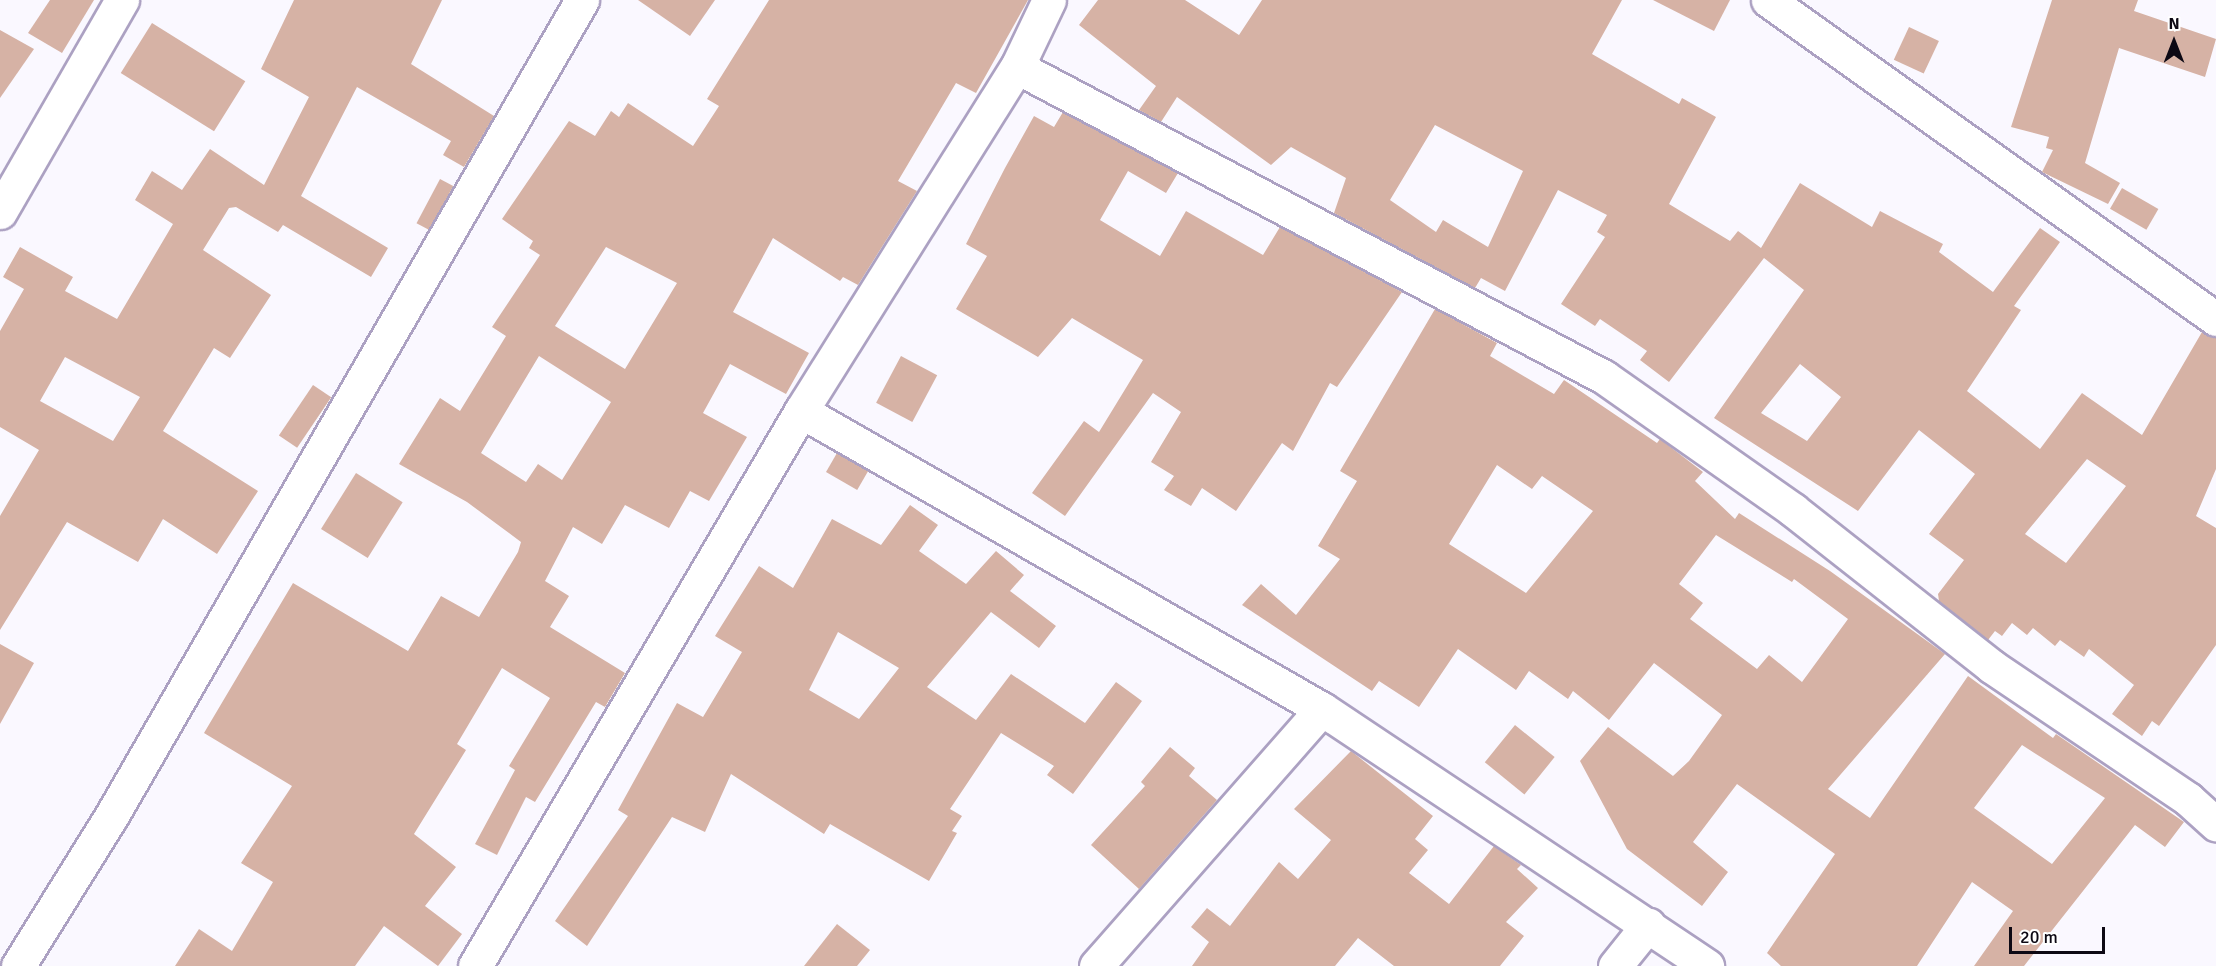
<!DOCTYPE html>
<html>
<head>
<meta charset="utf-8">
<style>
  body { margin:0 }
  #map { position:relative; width:2216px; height:966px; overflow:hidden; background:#faf8ff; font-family:Signika,sans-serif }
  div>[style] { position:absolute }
  .building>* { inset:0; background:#d6b2a5; transform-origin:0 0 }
  .roads { filter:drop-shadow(2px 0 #aca1c2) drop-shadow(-2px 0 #aca1c2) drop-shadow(0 2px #aca1c2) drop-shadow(0 -2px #aca1c2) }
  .street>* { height:33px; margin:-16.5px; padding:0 16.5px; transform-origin:16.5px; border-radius:16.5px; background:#fff }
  span { translate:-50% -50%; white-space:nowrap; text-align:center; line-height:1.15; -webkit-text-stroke:5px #fff; paint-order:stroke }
  .north { position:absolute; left:2144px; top:12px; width:60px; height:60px; -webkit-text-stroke:4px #fff; paint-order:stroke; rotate:0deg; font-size:16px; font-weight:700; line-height:24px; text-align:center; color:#0d0914 }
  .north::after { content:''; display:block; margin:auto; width:21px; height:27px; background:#0d0914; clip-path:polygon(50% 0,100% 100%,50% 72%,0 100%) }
  .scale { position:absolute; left:2009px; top:927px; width:96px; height:27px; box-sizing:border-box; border:3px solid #0d0914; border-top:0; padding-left:8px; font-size:18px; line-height:21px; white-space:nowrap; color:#0d0914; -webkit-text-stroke:4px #fff; paint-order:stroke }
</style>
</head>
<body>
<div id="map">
  <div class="building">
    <i style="clip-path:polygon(50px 0,94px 0,62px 53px,28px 33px)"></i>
    <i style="clip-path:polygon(evenodd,294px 0,442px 0,411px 64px,494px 116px,464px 167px,443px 155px,451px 141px,357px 87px,301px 196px,388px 248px,371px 277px,283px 225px,278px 232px,236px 207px,229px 208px,203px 250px,271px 295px,230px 358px,214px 348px,163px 431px,258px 491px,217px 554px,163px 519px,138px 562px,67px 522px,0 630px,0 516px,39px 450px,0 427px,0 331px,24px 289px,3px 277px,20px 247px,73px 277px,65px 291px,117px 319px,173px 224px,135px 200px,152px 171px,182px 190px,210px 149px,264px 185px,309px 97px,261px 69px,294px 0,65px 357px,140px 397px,113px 441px,40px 401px,65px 357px)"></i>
    <i style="clip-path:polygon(638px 0,715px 0,690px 36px)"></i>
    <i style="clip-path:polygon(evenodd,769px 0,1028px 0,976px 93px,956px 83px,898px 181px,917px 191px,858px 285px,843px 277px,840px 281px,773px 238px,733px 312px,809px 353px,786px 394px,730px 364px,703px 413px,747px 437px,709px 501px,690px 491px,669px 528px,625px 505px,602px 544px,573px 527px,545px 581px,569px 596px,550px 627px,625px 673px,605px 707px,596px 702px,535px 802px,526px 797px,497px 855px,475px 844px,515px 770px,509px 766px,550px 698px,502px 668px,457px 744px,466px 750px,414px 834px,456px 867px,425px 906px,462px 934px,438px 966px,384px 926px,355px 966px,175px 966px,199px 929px,232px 951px,273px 882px,241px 863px,292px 786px,204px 733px,293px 583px,408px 651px,441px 596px,479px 617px,518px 552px,521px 542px,467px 502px,399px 464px,440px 398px,460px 411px,506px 336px,492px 327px,540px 255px,529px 248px,533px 241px,502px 219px,569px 121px,595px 136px,611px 111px,619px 117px,628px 103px,693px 146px,719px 106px,707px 99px,769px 0,606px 247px,677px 283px,625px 369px,555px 326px,606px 247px,769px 0,539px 356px,611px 402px,562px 480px,538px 464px,526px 482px,481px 453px,539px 356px)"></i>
    <i style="clip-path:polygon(evenodd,1098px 0,1185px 0,1239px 35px,1262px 0,1622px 0,1592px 54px,1679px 104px,1682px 98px,1716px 117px,1669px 204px,1730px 241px,1738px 231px,1761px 248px,1800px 183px,1872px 227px,1880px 211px,1943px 244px,1939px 252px,1993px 292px,2040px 228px,2060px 242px,2014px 306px,2021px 310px,1967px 391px,2040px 449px,2082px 393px,2142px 435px,2202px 332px,2216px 337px,2216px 469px,2196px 516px,2216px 528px,2216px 645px,2159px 726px,2152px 721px,2142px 736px,2112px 714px,2134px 685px,2089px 649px,2084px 657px,2060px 640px,2055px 646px,2033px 628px,2027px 635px,2012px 623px,2002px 636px,1995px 631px,1988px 640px,1939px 601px,1938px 594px,1964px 560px,1929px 534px,1975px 474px,1919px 430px,1858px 511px,1714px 418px,1804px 290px,1764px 258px,1669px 382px,1640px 360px,1647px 351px,1600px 319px,1595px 326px,1561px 304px,1605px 237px,1597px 232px,1607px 215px,1558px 190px,1505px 291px,1481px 278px,1475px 288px,1334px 213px,1346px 178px,1291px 147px,1271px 165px,1177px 97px,1161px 122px,1139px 110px,1156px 86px,1079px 25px,1098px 0,1435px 125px,1523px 171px,1488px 247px,1443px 220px,1436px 232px,1390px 200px,1435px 125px,1098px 0,1800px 364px,1841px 397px,1807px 441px,1761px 413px,1800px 364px,1098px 0,2087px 459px,2126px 486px,2066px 563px,2025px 534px,2087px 459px)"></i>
    <i style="clip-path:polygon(1653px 0,1730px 0,1714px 31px)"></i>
    <i style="clip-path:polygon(2052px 0,2138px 0,2134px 11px,2216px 39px,2205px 77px,2119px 48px,2085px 163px,2120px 183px,2108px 204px,2042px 172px,2053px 150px,2046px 148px,2049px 137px,2011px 127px)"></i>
    <i style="left:152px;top:23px;width:110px;height:59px;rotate:32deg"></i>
    <i style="left:1909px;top:27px;width:33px;height:36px;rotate:25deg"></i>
    <i style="clip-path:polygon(0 30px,34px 49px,0 98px)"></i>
    <i style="clip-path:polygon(1063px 112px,1178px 173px,1166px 193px,1128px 171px,1100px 220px,1160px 256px,1186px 211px,1263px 255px,1280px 227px,1402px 292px,1337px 387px,1330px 383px,1293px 451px,1282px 443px,1236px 511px,1202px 488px,1191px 506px,1164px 490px,1174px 476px,1151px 462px,1181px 412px,1153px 393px,1065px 516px,1032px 493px,1084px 421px,1099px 432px,1143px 360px,1072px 318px,1038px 357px,956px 309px,987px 256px,966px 244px,1005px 168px,1034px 116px,1054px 127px)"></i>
    <i style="left:440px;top:179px;width:15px;height:50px;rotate:28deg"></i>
    <i style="left:2122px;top:188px;width:42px;height:24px;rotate:30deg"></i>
    <i style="clip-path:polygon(evenodd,1435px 309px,1497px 343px,1490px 356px,1554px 394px,1564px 380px,1657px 443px,1660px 439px,1703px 472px,1695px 481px,1735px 519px,1739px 513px,1830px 571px,1945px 654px,1828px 789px,1870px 818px,1968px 676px,2053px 738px,2056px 734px,2184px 822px,2165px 847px,2135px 825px,2024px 966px,1974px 966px,2013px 911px,1972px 882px,1917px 966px,1781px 966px,1767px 953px,1835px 854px,1737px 784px,1693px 842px,1728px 872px,1702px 906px,1627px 849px,1580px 761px,1608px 727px,1673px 776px,1689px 761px,1722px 715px,1654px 663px,1609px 720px,1573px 691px,1568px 699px,1529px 671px,1516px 690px,1458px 649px,1419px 707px,1379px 681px,1372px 691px,1242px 605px,1261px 584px,1296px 615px,1340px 559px,1318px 546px,1357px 481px,1340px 471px,1435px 309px,1497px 465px,1532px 489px,1542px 476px,1593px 511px,1526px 593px,1449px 544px,1497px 465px,1435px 309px,1716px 535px,1792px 582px,1794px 579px,1848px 619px,1802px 682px,1769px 655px,1757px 669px,1690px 619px,1703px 603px,1679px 584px,1716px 535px,1435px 309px,2022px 745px,2105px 798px,2052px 864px,1974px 808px,2022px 745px)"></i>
    <i style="left:901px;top:356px;width:41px;height:53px;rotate:28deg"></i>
    <i style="left:313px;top:385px;width:22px;height:61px;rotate:34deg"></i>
    <i style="left:837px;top:453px;width:36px;height:22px;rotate:30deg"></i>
    <i style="left:356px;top:473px;width:55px;height:66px;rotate:32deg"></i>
    <i style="clip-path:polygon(evenodd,910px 505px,938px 525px,919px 551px,966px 584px,996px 551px,1024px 575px,1010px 591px,1056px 626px,1039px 648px,991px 612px,927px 687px,976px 720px,1011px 674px,1085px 723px,1116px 682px,1142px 701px,1073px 794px,1047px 775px,1054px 766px,1001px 733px,950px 809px,962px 816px,952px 831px,957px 833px,929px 881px,830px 824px,824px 834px,731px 774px,705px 832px,672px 817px,587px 946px,555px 921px,628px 816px,618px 810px,677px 703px,703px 717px,742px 652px,715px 636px,759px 566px,793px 588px,832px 519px,881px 545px,910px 505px,838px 632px,899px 668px,859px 719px,809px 690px,838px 632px)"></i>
    <i style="clip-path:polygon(0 644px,34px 663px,0 724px)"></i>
    <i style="left:1515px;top:725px;width:51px;height:48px;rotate:39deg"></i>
    <i style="clip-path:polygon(1170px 747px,1195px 768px,1189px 776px,1217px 800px,1139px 889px,1091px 845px,1145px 786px,1141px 782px)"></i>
    <i style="clip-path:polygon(1351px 751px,1433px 816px,1415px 839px,1428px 850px,1409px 873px,1449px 904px,1494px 846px,1521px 865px,1517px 869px,1538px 888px,1506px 922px,1524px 936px,1500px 966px,1394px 966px,1358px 938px,1335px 966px,1192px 966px,1209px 942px,1191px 927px,1207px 908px,1230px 926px,1279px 862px,1298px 879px,1331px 840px,1294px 809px)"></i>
    <i style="clip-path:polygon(837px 924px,870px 950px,857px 966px,804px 966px)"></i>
  </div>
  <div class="roads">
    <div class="street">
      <i style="left:1768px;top:0;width:550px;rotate:35.45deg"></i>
      <i style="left:1017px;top:67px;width:664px;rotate:27.84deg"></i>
      <i style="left:1604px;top:377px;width:231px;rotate:35.1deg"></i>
      <i style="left:1793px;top:510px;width:252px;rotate:38.2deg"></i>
      <i style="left:1991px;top:666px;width:238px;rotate:34deg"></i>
      <i style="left:2188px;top:799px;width:38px;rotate:42deg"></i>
      <i style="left:0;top:212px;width:245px;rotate:-60.1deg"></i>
      <i style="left:801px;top:411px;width:600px;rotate:29.77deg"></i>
      <i style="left:1322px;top:709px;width:463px;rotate:33.7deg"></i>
      <i style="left:18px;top:966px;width:178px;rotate:-58.1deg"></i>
      <i style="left:112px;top:815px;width:941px;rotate:-60.03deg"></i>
      <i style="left:475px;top:966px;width:644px;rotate:-59.57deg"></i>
      <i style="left:801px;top:411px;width:406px;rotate:-57.9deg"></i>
      <i style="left:1017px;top:67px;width:74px;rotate:-64.5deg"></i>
      <i style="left:1096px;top:966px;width:342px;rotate:-48.7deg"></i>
      <i style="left:1615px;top:966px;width:53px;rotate:-51.2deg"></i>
    </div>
  </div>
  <div class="north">N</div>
  <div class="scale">20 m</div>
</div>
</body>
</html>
